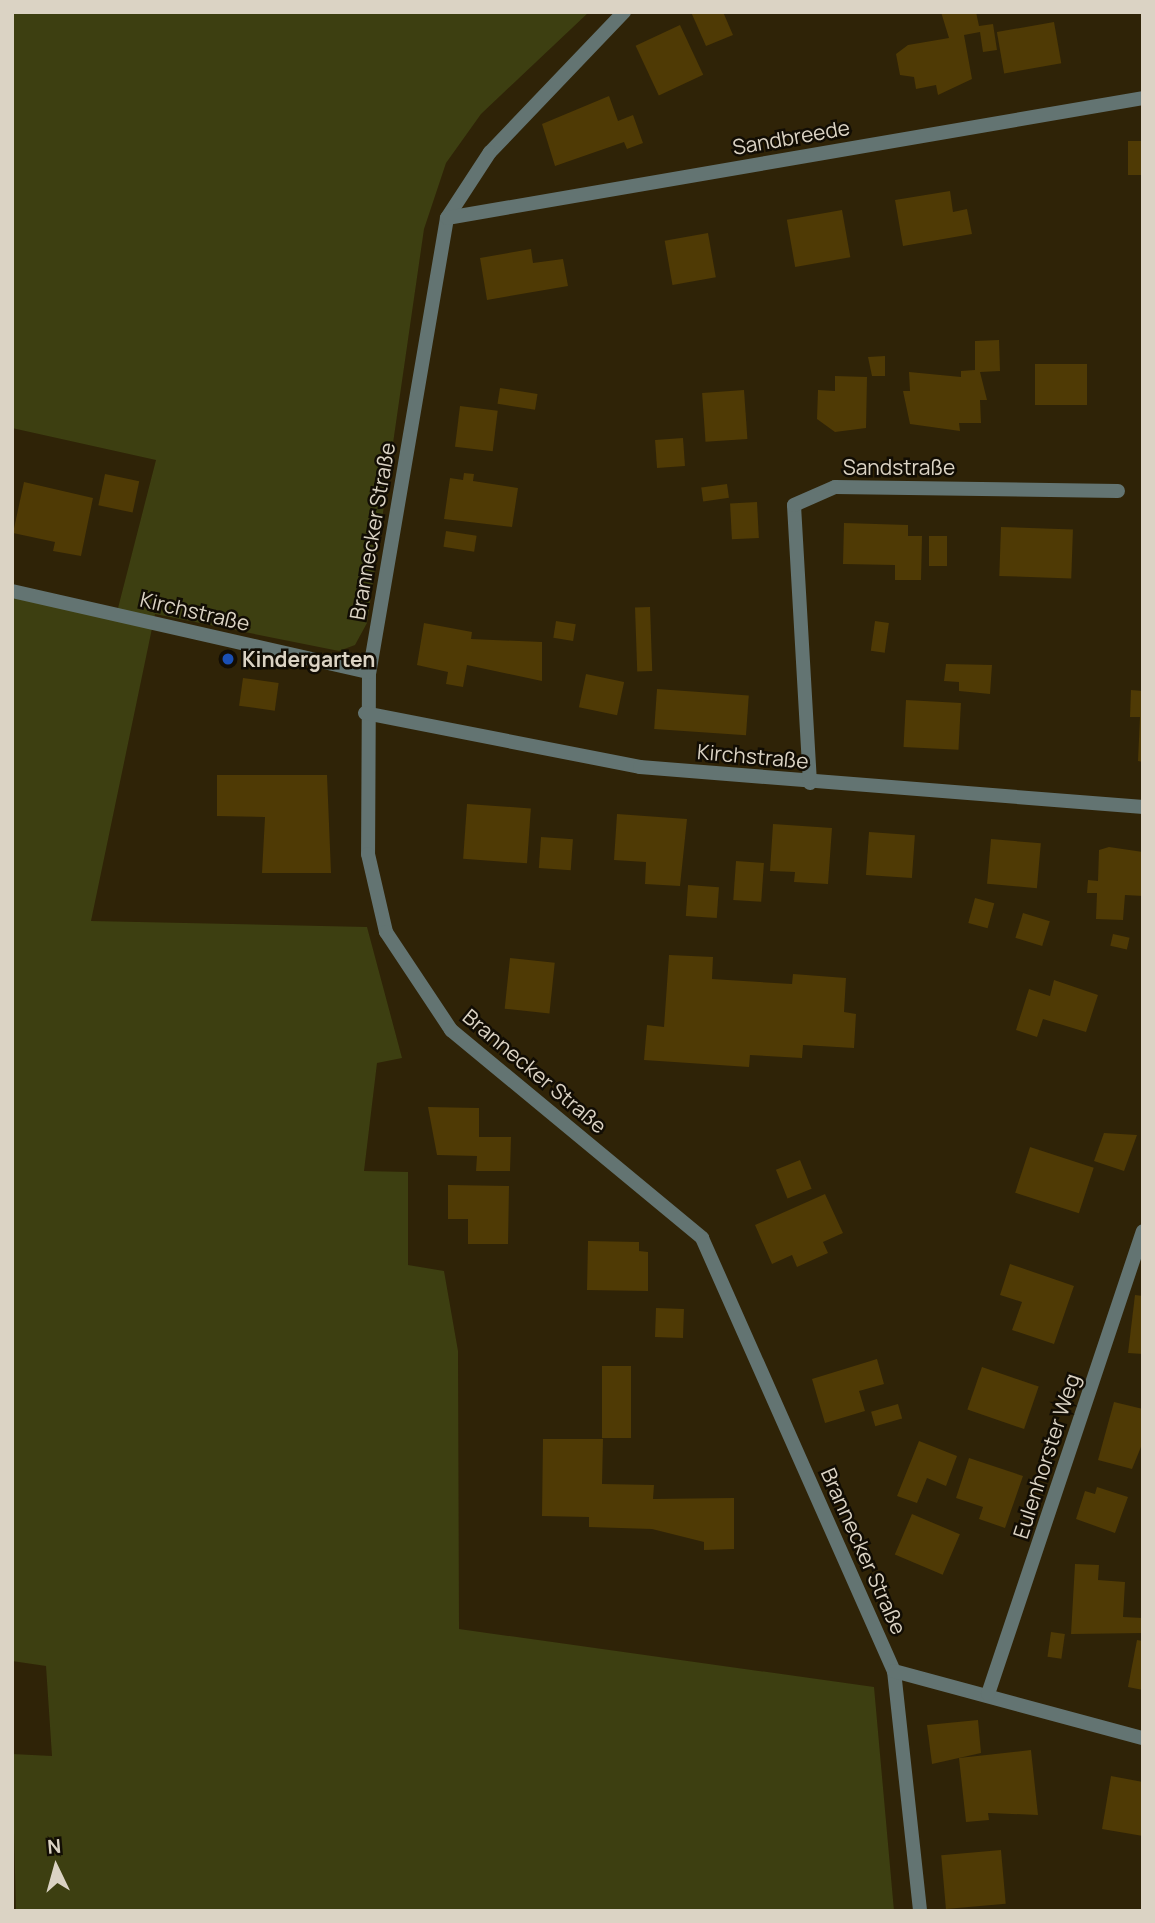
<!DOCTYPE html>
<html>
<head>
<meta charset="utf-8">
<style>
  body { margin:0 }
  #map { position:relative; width:1155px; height:1923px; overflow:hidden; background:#2f2307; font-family:Manrope,sans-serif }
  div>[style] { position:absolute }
  .green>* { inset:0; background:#3d3f11 }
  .building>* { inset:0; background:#4f3a05; transform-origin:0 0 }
  .minor>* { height:14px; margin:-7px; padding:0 7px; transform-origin:7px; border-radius:7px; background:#637472 }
  .dots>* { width:19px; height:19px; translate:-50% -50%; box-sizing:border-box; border:4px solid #120d04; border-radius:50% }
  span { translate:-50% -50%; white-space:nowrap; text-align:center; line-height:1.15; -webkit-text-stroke:5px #120d04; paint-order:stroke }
  .street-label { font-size:21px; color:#dbd3c4 }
  .poi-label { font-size:21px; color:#dbd3c4; font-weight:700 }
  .left { translate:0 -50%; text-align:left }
  .frame { position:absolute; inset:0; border:14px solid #dbd3c4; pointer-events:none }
  .north { position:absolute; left:21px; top:1832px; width:70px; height:70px; -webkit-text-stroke:5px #120d04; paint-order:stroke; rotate:355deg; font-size:19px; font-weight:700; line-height:28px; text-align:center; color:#dbd3c4 }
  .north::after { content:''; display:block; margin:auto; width:24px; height:32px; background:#dbd3c4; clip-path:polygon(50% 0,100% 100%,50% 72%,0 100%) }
</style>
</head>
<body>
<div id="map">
  <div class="green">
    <i style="clip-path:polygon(12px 12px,589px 12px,481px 114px,446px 163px,424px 229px,367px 623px,355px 645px,339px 651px,155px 614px,91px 921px,367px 927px,402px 1058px,377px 1063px,364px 1171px,408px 1172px,408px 1265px,444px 1271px,458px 1351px,459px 1629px,874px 1687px,894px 1911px,16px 1911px,12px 1754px,52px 1756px,46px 1666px,12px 1661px,12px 588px,117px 612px,156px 460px,12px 428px)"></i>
  </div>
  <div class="building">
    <i style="clip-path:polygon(691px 12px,723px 12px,733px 35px,706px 46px)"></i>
    <i style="clip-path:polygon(941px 12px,976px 12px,979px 26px,993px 24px,997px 50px,983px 52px,980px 32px,964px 35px,972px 79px,938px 95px,936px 85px,916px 89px,914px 77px,900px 75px,896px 54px,908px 45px,949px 38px)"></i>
    <i style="left:1054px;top:22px;width:42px;height:58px;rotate:80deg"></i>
    <i style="left:680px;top:25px;width:55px;height:49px;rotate:65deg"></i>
    <i style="clip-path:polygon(609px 96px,618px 121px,633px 115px,643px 143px,627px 149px,624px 142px,555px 166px,542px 124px)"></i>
    <i style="left:1128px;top:141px;width:15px;height:34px"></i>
    <i style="clip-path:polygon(950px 191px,953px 212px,967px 209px,972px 234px,903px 246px,895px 200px)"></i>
    <i style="left:842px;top:210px;width:48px;height:56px;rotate:80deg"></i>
    <i style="left:708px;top:233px;width:45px;height:44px;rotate:80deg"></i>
    <i style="clip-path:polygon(531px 249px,533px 263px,563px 259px,568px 286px,487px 300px,480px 258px)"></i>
    <i style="clip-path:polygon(999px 340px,1000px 371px,980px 372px,987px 400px,980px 400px,981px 423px,959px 423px,960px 431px,910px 424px,903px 391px,910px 391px,909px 372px,961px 377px,961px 371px,975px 370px,975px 341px)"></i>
    <i style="clip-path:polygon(885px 356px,885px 376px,872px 376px,868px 357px)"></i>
    <i style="left:1035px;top:364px;width:52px;height:41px"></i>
    <i style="clip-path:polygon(835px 376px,867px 377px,866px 428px,835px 432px,817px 419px,818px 390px,835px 391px)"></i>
    <i style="left:500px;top:388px;width:38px;height:16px;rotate:9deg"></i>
    <i style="left:744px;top:390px;width:49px;height:42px;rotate:86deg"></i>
    <i style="left:460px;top:406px;width:38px;height:41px;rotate:7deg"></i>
    <i style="left:683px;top:438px;width:28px;height:28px;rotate:86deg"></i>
    <i style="clip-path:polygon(464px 473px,474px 474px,473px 481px,518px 488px,512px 527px,444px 519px,450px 478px,463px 480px)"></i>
    <i style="left:105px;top:474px;width:35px;height:32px;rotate:12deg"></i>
    <i style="clip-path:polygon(24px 482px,93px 498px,81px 556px,53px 551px,55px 542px,13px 533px)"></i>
    <i style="left:727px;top:484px;width:14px;height:26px;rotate:82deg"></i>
    <i style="left:757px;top:502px;width:36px;height:27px;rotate:87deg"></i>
    <i style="clip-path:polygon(844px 523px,908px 525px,908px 536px,922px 536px,921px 580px,895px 580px,895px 565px,843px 564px)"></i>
    <i style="left:1001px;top:527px;width:72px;height:49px;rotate:2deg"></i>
    <i style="left:446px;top:531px;width:31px;height:16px;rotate:9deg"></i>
    <i style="left:929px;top:536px;width:18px;height:30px"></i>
    <i style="left:650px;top:607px;width:64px;height:15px;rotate:88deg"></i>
    <i style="left:556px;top:621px;width:20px;height:17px;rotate:9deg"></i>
    <i style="left:875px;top:621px;width:14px;height:30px;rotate:8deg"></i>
    <i style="clip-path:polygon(424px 623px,472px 632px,471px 639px,542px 642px,542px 681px,467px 665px,463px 687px,446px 684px,448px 672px,417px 665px)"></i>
    <i style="clip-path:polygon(946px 664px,992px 665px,990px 694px,959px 691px,959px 682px,944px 681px)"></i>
    <i style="left:586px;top:674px;width:39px;height:34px;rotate:12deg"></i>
    <i style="left:243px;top:678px;width:36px;height:28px;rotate:8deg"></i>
    <i style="left:657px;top:689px;width:92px;height:40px;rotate:4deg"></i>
    <i style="clip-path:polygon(1131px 690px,1143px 691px,1143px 762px,1138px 761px,1140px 717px,1130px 717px)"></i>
    <i style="left:906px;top:700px;width:55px;height:47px;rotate:3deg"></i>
    <i style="clip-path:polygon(217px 775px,327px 775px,331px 873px,262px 873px,265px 817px,217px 816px)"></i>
    <i style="left:467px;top:804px;width:64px;height:55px;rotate:4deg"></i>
    <i style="clip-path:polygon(617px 814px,687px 819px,680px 886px,645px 884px,646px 862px,614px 860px)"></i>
    <i style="clip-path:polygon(773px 824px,832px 828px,828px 884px,794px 882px,795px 872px,770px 871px)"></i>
    <i style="left:869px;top:832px;width:46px;height:43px;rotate:4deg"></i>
    <i style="left:541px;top:837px;width:32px;height:31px;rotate:4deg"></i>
    <i style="left:991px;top:839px;width:50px;height:45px;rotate:5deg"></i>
    <i style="clip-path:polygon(1109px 847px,1143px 852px,1143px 896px,1125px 895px,1123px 920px,1096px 919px,1097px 893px,1087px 893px,1088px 880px,1098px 881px,1099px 850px)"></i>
    <i style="left:736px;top:861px;width:28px;height:39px;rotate:4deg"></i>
    <i style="left:688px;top:885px;width:31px;height:31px;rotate:4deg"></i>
    <i style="left:975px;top:898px;width:20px;height:26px;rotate:15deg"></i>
    <i style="left:1023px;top:913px;width:28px;height:26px;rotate:17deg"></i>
    <i style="left:1113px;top:934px;width:17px;height:12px;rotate:13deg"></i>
    <i style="clip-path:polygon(669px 955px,713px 957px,712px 979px,792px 984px,793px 974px,846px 978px,844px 1012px,856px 1014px,854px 1048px,803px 1045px,802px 1058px,750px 1055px,749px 1067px,644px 1060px,647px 1025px,664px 1027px)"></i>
    <i style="left:510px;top:958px;width:45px;height:51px;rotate:6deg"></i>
    <i style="clip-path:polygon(1054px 980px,1098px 995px,1086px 1032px,1043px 1019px,1037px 1037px,1016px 1030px,1029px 989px,1050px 996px)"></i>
    <i style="clip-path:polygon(428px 1107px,479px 1108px,479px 1137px,511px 1137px,510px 1171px,476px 1171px,477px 1156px,437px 1155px)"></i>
    <i style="clip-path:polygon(1104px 1133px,1137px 1135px,1124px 1171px,1094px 1161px)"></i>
    <i style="left:1030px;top:1147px;width:67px;height:48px;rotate:18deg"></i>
    <i style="left:800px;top:1160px;width:31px;height:26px;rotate:68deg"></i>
    <i style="clip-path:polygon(448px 1185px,509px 1186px,508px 1244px,468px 1244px,468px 1219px,448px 1219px)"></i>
    <i style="clip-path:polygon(825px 1194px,843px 1233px,823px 1242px,828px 1253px,797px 1267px,792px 1255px,772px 1264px,755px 1225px)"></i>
    <i style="clip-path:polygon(588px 1241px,639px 1242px,639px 1251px,648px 1252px,648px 1291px,587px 1290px)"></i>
    <i style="clip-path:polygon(1010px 1264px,1074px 1286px,1054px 1344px,1012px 1330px,1022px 1302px,1000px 1295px)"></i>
    <i style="clip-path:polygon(1135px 1295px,1143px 1296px,1143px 1354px,1128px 1353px)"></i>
    <i style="left:656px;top:1308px;width:28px;height:29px;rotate:2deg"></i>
    <i style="clip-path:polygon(877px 1359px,884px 1384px,859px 1391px,865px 1411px,825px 1423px,812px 1379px)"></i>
    <i style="left:602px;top:1366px;width:29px;height:72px"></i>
    <i style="left:982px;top:1367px;width:60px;height:45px;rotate:19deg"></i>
    <i style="clip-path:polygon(1114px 1402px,1143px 1409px,1143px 1442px,1132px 1469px,1098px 1460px)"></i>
    <i style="left:898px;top:1404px;width:15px;height:28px;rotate:74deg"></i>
    <i style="clip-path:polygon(543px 1439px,603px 1439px,602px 1484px,654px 1485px,653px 1499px,734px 1498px,734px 1549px,704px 1550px,704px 1542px,652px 1529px,589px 1527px,589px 1517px,542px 1516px)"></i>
    <i style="clip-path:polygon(919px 1441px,957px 1456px,946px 1486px,927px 1478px,917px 1503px,897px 1496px)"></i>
    <i style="clip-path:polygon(969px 1458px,1023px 1476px,1005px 1528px,979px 1519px,983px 1507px,956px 1498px)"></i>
    <i style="clip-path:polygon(1097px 1487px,1128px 1497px,1115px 1533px,1076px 1519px,1085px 1491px,1095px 1494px)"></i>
    <i style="left:912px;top:1514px;width:52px;height:44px;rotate:23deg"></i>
    <i style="clip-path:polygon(1075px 1564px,1099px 1565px,1098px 1580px,1125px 1582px,1123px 1617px,1143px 1618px,1143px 1633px,1071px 1634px)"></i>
    <i style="left:1051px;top:1632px;width:14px;height:25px;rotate:8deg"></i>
    <i style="clip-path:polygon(1137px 1640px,1143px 1641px,1143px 1690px,1128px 1687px)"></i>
    <i style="clip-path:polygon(978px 1720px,981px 1753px,932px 1764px,927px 1725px)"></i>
    <i style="clip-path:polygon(1031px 1750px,1038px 1815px,988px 1813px,989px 1820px,966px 1822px,959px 1758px)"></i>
    <i style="clip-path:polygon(1111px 1776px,1143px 1782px,1143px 1836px,1102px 1829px)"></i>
    <i style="left:1001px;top:1850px;width:54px;height:60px;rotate:85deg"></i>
  </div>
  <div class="minor">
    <i style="left:624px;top:12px;width:194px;rotate:133.7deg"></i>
    <i style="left:490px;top:152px;width:79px;rotate:123.1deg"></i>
    <i style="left:447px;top:218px;width:461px;rotate:99.7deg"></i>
    <i style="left:369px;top:672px;width:182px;rotate:90.3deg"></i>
    <i style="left:368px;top:854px;width:80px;rotate:77deg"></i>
    <i style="left:386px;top:932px;width:118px;rotate:56.4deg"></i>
    <i style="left:451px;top:1030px;width:326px;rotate:39.6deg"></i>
    <i style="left:702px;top:1238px;width:474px;rotate:66.1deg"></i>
    <i style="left:894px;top:1671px;width:241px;rotate:83.8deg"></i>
    <i style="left:447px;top:218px;width:706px;rotate:-9.78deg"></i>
    <i style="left:12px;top:591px;width:366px;rotate:12.8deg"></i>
    <i style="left:365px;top:713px;width:280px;rotate:11.1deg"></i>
    <i style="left:640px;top:767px;width:505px;rotate:4.55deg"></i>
    <i style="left:810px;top:783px;width:278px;rotate:-93.3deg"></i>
    <i style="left:794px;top:505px;width:45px;rotate:-23.7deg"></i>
    <i style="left:835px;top:487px;width:283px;rotate:0.8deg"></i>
    <i style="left:894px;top:1671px;width:258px;rotate:15.1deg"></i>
    <i style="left:988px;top:1694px;width:488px;rotate:-71.5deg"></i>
  </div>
  <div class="dots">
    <i style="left:228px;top:659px;background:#1a4fb4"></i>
  </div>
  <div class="street-label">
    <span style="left:791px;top:137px;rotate:-10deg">Sandbreede</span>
    <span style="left:899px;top:467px">Sandstraße</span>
    <span style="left:372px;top:531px;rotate:-80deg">Brannecker Straße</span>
    <span style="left:195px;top:611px;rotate:13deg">Kirchstraße</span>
    <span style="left:753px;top:756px;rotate:5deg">Kirchstraße</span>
    <span style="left:535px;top:1071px;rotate:40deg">Brannecker Straße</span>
    <span style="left:1046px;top:1456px;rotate:-72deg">Eulenhorster Weg</span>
    <span style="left:864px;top:1551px;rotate:66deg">Brannecker Straße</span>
  </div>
  <div class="poi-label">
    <span class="left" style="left:242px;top:659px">Kindergarten</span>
  </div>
  <div class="frame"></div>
  <div class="north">N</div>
</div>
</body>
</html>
